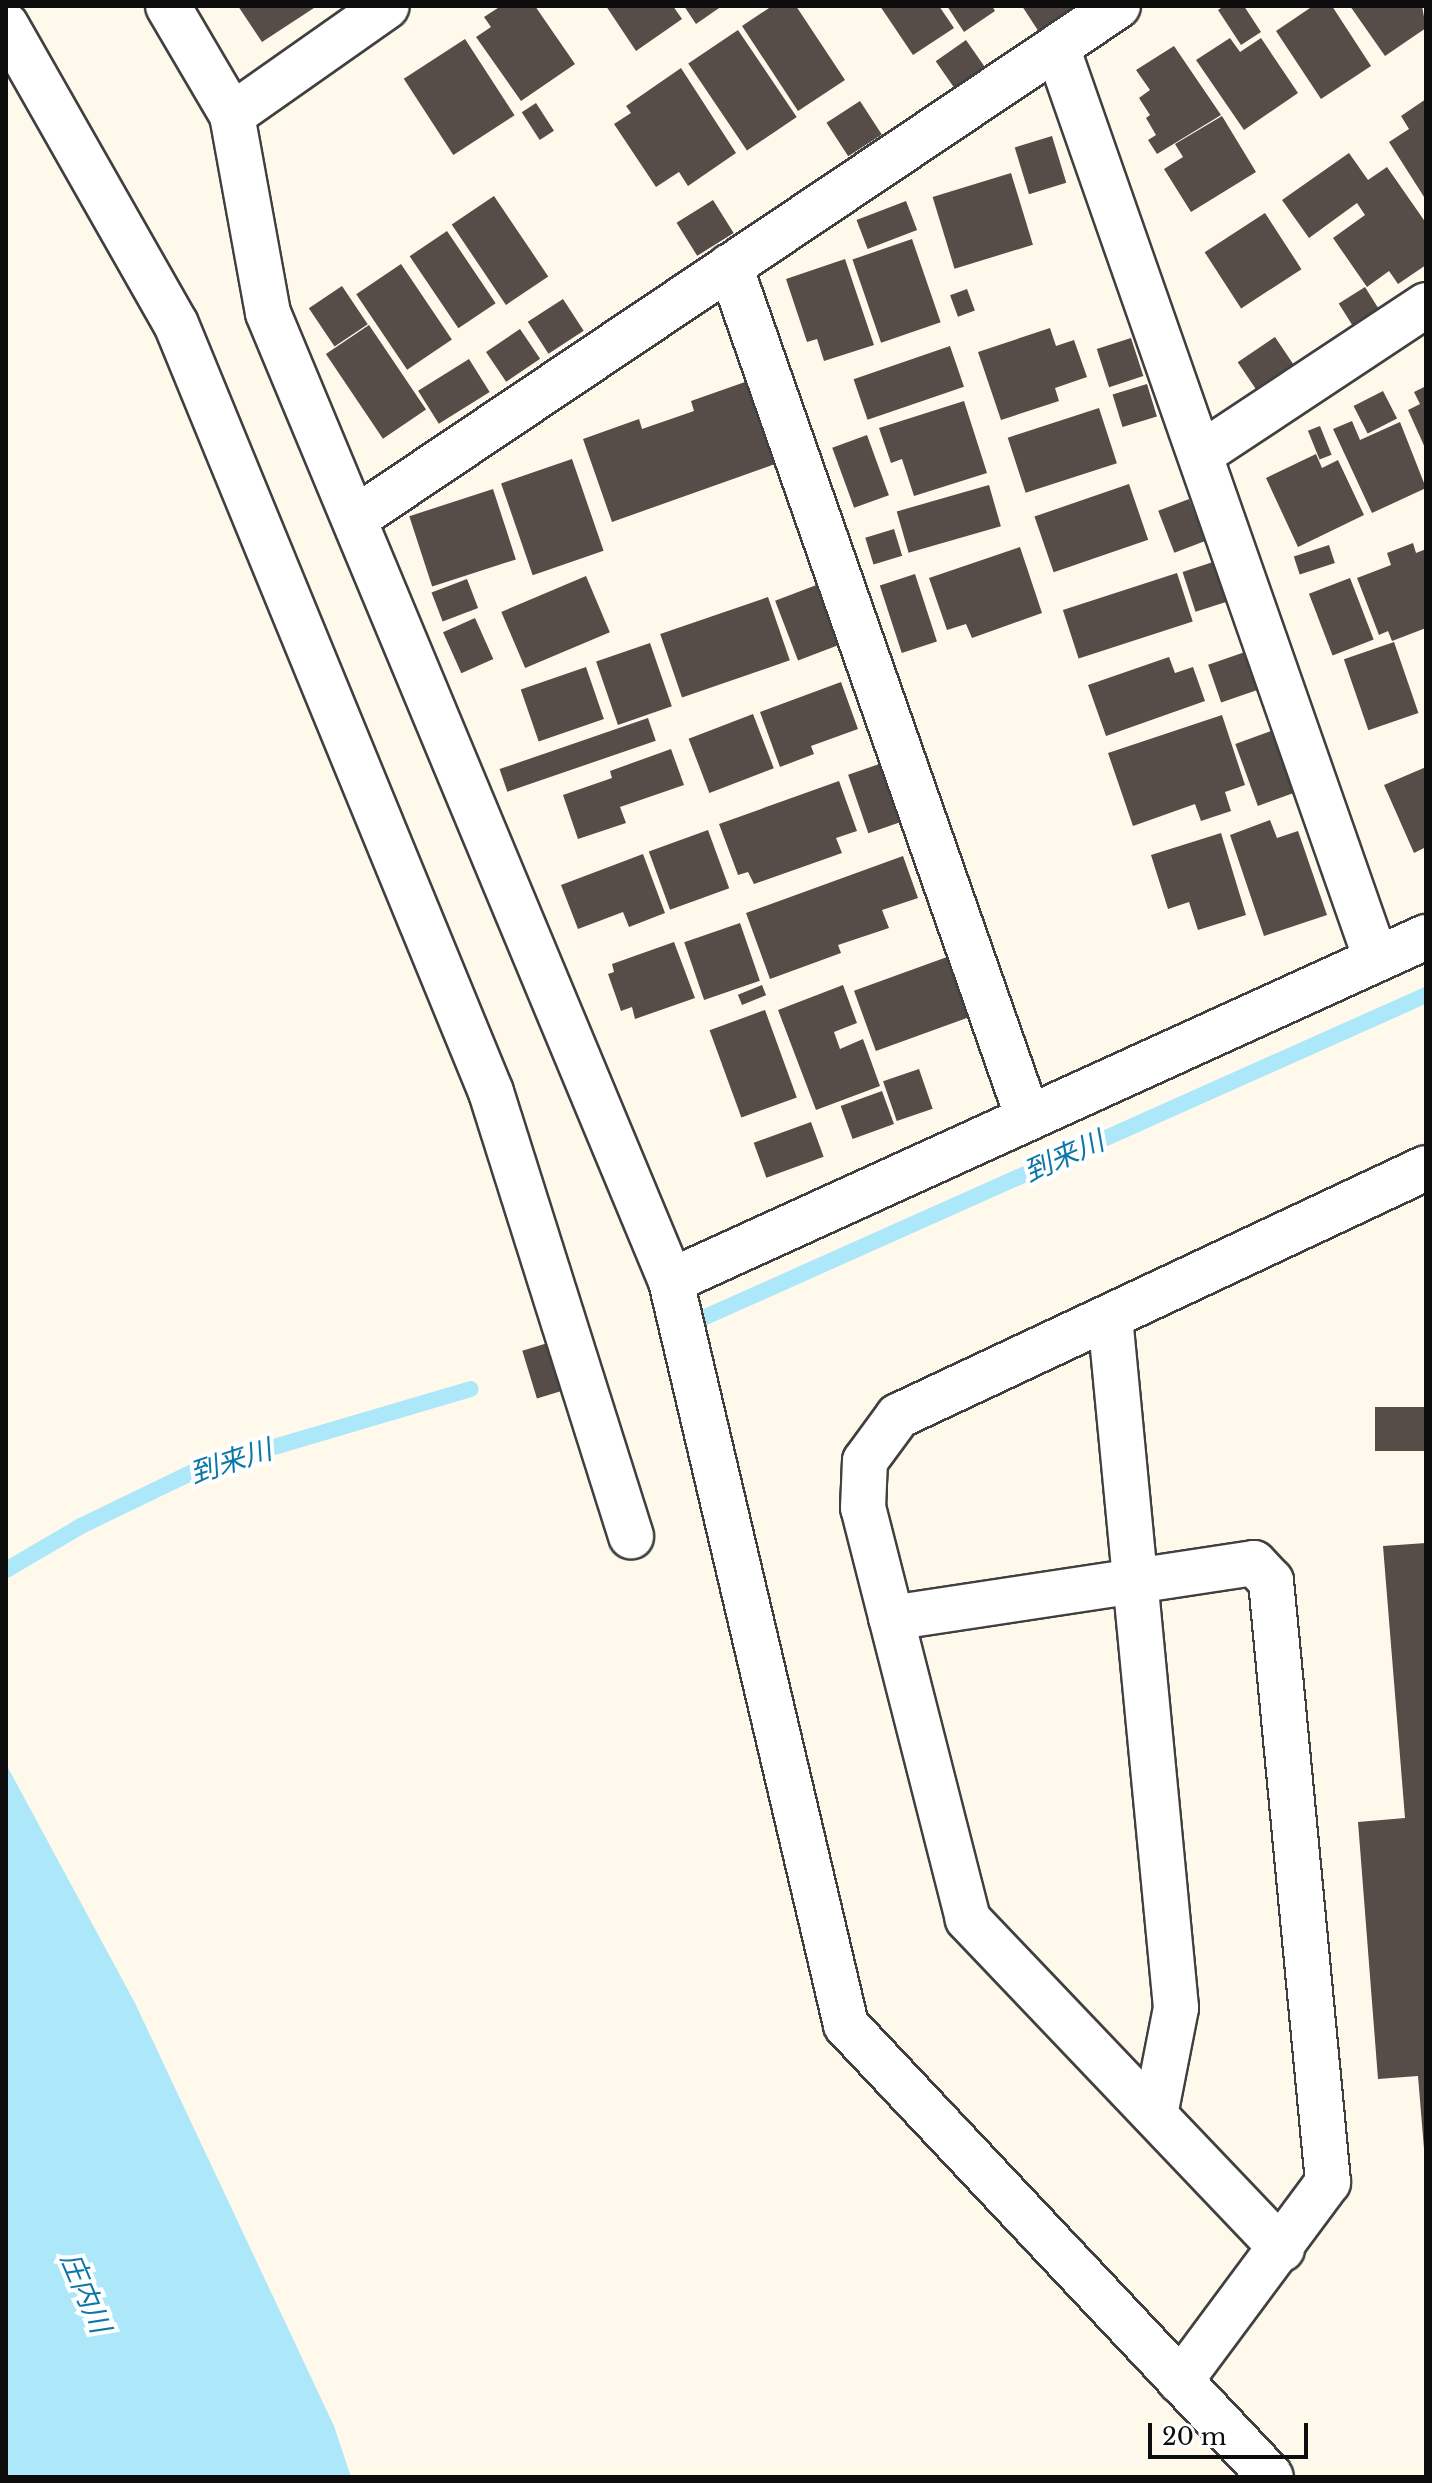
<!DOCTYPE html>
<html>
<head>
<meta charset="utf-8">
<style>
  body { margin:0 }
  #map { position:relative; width:1432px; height:2483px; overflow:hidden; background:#fff9ec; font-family:"Libre Baskerville","Noto Sans JP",serif }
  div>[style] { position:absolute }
  .water>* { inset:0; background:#ade7fa }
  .stream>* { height:16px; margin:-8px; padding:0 8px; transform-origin:8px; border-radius:8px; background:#ade7fa }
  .building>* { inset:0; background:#564c48; transform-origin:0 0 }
  .roads { filter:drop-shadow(2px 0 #404040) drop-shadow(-2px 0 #404040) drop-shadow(0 2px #404040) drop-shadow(0 -2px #404040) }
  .minor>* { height:44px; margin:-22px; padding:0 22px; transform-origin:22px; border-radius:22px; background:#fff }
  span { translate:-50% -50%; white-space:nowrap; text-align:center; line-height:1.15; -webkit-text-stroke:8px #fff; paint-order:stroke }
  .water-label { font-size:28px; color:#0e77a7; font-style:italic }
  .frame { position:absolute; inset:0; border:8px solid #0d0d0d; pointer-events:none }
  .scale { position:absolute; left:1148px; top:2423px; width:160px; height:36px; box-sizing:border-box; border:4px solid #0d0d0d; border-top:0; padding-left:10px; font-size:24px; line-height:28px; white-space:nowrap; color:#0d0d0d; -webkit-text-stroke:6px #fff; paint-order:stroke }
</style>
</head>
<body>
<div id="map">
  <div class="water">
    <i style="clip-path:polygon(6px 1764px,135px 2003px,334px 2426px,351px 2477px,6px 2477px)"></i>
  </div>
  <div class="stream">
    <i style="left:703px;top:1318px;width:792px;rotate:-24.07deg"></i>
    <i style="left:6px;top:1570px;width:87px;rotate:-30.4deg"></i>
    <i style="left:81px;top:1526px;width:131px;rotate:-25.8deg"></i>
    <i style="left:199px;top:1469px;width:283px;rotate:-16.4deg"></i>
  </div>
  <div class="building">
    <i style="clip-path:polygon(238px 6px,317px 6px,262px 42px)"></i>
    <i style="clip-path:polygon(501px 6px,535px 6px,575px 64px,521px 101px,476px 37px,491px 27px,484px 17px)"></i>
    <i style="clip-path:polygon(606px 6px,673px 6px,682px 19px,636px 51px)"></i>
    <i style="clip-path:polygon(684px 6px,722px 6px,696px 24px)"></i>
    <i style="clip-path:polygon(772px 6px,796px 6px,845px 80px,798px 111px,742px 26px)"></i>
    <i style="clip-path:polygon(880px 6px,939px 6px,954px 28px,913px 55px)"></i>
    <i style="clip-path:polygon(947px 6px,992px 6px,995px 11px,964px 32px)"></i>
    <i style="clip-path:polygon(1022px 6px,1071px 6px,1073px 9px,1039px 32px)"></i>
    <i style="clip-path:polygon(1224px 6px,1244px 6px,1261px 32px,1241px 45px,1218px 10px)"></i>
    <i style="clip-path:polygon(1313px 6px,1332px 6px,1371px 66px,1321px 99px,1276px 31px)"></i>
    <i style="clip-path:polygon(1350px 6px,1422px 6px,1426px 28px,1385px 56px)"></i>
    <i style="left:738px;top:30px;width:105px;height:60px;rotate:56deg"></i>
    <i style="clip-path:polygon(1230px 38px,1240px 52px,1261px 38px,1298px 93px,1244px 130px,1196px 60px)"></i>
    <i style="left:465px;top:39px;width:91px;height:73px;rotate:57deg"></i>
    <i style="left:966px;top:40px;width:42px;height:37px;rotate:55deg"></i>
    <i style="clip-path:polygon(1174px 46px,1221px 115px,1157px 154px,1148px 140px,1156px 135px,1146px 118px,1150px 115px,1139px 98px,1150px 90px,1136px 70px)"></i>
    <i style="clip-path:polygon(681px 68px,736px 153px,688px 186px,679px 172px,656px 187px,614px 124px,631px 113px,626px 106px)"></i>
    <i style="clip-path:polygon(1426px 99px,1426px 200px,1389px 142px,1409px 129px,1401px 116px)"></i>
    <i style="left:860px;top:101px;width:40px;height:40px;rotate:57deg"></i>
    <i style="left:536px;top:103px;width:33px;height:17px;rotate:57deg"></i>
    <i style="clip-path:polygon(1222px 116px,1256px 172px,1191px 212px,1164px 169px,1183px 157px,1175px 144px)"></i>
    <i style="left:1052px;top:136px;width:49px;height:39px;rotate:73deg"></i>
    <i style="clip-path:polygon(1349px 153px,1368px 180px,1387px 167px,1426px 223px,1426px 265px,1398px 284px,1389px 271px,1367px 287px,1333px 238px,1365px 215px,1357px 203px,1309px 238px,1282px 200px)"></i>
    <i style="left:1011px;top:173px;width:75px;height:82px;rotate:73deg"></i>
    <i style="left:494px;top:196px;width:97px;height:51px;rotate:56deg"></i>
    <i style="left:713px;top:200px;width:39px;height:43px;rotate:58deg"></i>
    <i style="left:906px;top:201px;width:31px;height:53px;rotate:69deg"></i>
    <i style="left:1265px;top:213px;width:67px;height:72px;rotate:57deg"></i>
    <i style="left:447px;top:231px;width:87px;height:45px;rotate:56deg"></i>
    <i style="left:912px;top:239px;width:88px;height:63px;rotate:71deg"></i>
    <i style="clip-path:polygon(845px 259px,874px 345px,824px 361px,817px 339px,807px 342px,786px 279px)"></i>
    <i style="left:401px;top:264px;width:91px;height:54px;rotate:56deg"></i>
    <i style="left:342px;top:286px;width:46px;height:40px;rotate:56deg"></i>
    <i style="left:1365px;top:287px;width:34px;height:31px;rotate:58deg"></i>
    <i style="left:967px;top:289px;width:23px;height:18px;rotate:70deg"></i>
    <i style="left:563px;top:299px;width:38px;height:42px;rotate:57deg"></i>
    <i style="left:369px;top:325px;width:102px;height:52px;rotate:56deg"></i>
    <i style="clip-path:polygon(1050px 328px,1056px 346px,1074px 340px,1087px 377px,1055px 388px,1059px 401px,1001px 420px,978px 352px)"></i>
    <i style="left:520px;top:329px;width:36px;height:41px;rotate:56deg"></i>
    <i style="left:1275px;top:337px;width:40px;height:45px;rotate:56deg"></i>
    <i style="left:1131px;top:338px;width:40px;height:36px;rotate:72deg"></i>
    <i style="left:950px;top:346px;width:43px;height:102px;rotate:71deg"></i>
    <i style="left:469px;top:359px;width:39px;height:60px;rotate:58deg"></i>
    <i style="clip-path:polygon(745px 382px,775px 464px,612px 522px,583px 439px,639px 419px,642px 429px,694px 411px,691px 401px)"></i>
    <i style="left:1147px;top:384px;width:34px;height:36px;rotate:73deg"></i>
    <i style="clip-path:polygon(1426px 386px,1426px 450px,1408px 410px,1420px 404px,1414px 392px)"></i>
    <i style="left:1383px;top:391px;width:31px;height:33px;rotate:63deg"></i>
    <i style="clip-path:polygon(964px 401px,987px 473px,914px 496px,902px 459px,891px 463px,879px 428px)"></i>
    <i style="left:1099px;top:408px;width:58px;height:96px;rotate:72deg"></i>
    <i style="clip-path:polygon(1352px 421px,1360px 440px,1400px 422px,1426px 488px,1372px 513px,1333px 429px)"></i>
    <i style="left:1320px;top:426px;width:31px;height:13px;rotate:68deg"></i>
    <i style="left:867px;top:435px;width:64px;height:37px;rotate:70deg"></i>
    <i style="clip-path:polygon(1316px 454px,1322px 468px,1338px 460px,1364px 515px,1298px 547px,1266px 478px)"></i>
    <i style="left:572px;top:459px;width:97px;height:75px;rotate:71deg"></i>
    <i style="left:1129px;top:484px;width:59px;height:100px;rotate:71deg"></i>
    <i style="left:989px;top:485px;width:43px;height:96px;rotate:74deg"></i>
    <i style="left:493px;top:489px;width:74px;height:88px;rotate:72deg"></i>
    <i style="left:1189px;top:499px;width:45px;height:33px;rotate:69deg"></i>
    <i style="left:894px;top:529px;width:28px;height:30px;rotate:73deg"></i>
    <i style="clip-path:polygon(1413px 543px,1416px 553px,1426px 549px,1426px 628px,1392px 641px,1388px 631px,1379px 635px,1357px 578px,1391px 565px,1387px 553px)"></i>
    <i style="left:1329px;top:545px;width:19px;height:37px;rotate:72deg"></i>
    <i style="clip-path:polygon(1020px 547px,1042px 613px,972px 638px,966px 624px,947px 630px,929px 578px)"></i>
    <i style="left:1213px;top:562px;width:42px;height:32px;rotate:72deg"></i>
    <i style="left:1177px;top:573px;width:51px;height:120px;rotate:72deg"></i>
    <i style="left:915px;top:574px;width:71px;height:37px;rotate:72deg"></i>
    <i style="left:586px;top:576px;width:61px;height:92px;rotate:67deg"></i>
    <i style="left:1350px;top:578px;width:66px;height:44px;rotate:69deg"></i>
    <i style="left:467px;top:579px;width:31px;height:38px;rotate:69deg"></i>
    <i style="left:819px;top:584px;width:64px;height:47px;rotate:69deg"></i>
    <i style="left:768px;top:597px;width:67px;height:114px;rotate:71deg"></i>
    <i style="left:475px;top:618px;width:45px;height:35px;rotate:66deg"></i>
    <i style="left:1394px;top:642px;width:75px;height:53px;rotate:71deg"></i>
    <i style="left:650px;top:643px;width:67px;height:57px;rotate:71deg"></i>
    <i style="left:1245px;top:652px;width:40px;height:39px;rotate:71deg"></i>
    <i style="clip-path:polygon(1169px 657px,1175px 673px,1193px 667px,1205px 701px,1106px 736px,1088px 685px)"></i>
    <i style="left:586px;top:667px;width:55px;height:69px;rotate:71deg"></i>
    <i style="clip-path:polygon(841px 682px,858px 729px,811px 746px,814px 754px,780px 767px,760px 712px)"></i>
    <i style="left:753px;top:714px;width:58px;height:69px;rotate:69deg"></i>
    <i style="clip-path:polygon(1222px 715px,1245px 785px,1225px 792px,1231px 811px,1201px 821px,1195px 804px,1133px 826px,1108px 753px)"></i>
    <i style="left:648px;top:718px;width:24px;height:157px;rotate:71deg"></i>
    <i style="left:1271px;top:731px;width:66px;height:38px;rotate:70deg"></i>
    <i style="clip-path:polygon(671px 749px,684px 785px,620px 807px,626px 823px,578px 839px,563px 795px,612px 778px,610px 771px)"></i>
    <i style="left:885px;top:762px;width:62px;height:39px;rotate:71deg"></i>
    <i style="clip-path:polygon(1426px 767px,1426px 847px,1414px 853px,1384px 785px)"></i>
    <i style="clip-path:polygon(839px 781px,857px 831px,836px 838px,842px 853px,754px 884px,748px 872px,738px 875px,719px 824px)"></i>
    <i style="clip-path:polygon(1270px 820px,1277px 838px,1298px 831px,1327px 915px,1264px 936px,1230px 835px)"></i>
    <i style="left:708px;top:830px;width:62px;height:63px;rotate:70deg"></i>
    <i style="clip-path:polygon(1221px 833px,1246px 915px,1198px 930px,1189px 902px,1168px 909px,1151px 855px)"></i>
    <i style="clip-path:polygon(643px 854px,665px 913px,629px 927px,623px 912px,578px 929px,561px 885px)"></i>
    <i style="clip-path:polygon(903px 856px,918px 898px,882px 910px,889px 928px,838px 945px,841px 953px,770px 979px,746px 913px)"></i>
    <i style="left:740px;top:923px;width:61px;height:59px;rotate:71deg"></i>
    <i style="clip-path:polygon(674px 942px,695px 998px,635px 1019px,632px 1007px,621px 1011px,608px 974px,614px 972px,612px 964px)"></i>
    <i style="left:947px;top:957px;width:64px;height:99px;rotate:70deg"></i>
    <i style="left:762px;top:985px;width:11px;height:26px;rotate:68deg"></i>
    <i style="clip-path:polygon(843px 985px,857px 1023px,834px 1032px,840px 1049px,863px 1039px,880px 1086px,816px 1110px,778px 1010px)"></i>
    <i style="left:765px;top:1010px;width:93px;height:59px;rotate:70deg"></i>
    <i style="left:919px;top:1069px;width:42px;height:38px;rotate:71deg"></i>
    <i style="left:882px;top:1091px;width:35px;height:44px;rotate:70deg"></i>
    <i style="left:811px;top:1122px;width:37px;height:61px;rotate:70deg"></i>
    <i style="left:551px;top:1342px;width:50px;height:30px;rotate:73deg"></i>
    <i style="left:1426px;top:1407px;width:44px;height:51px;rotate:90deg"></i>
    <i style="clip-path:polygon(1426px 1543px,1426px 2149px,1424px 2149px,1418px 2076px,1378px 2079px,1358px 1822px,1405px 1818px,1383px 1546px)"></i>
  </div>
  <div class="roads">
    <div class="minor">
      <i style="left:168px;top:6px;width:126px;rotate:59.6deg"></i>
      <i style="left:232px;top:115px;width:201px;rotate:79.7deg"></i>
      <i style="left:268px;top:313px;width:1049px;rotate:67.4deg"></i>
      <i style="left:671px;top:1281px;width:830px;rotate:-24.5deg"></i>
      <i style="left:6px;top:25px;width:344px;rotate:60.4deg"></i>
      <i style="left:176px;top:324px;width:830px;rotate:67.7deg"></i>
      <i style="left:491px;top:1092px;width:466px;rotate:72.5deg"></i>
      <i style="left:1057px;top:47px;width:966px;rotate:70.72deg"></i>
      <i style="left:232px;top:115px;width:189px;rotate:-35.1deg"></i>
      <i style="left:730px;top:266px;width:903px;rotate:70.72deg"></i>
      <i style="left:1201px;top:454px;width:270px;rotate:-33.5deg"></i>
      <i style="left:356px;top:518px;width:918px;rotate:-33.9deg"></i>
      <i style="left:671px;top:1281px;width:764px;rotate:76.76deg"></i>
      <i style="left:846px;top:2025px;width:620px;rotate:46.76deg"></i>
      <i style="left:1110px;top:1317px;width:694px;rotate:84.54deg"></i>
      <i style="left:1176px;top:2008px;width:109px;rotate:101.1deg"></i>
      <i style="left:891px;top:1618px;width:367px;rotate:-8.6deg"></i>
      <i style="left:1254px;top:1563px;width:25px;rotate:47deg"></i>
      <i style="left:1271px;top:1581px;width:604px;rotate:84.58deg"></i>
      <i style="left:1328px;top:2182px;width:248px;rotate:126.6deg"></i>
      <i style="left:1282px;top:2249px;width:456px;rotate:-133.6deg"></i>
      <i style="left:968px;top:1919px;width:424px;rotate:-104.3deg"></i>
      <i style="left:863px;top:1508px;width:47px;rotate:-87.6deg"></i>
      <i style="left:865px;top:1461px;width:56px;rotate:-53.7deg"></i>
      <i style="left:898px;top:1416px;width:583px;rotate:-25.16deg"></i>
    </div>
  </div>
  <div class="water-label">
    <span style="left:1064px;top:1157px;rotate:-24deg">到来川</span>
    <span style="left:231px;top:1462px;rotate:-18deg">到来川</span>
    <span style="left:85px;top:2293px;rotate:67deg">庄内川</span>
  </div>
  <div class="frame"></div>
  <div class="scale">20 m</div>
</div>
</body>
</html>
